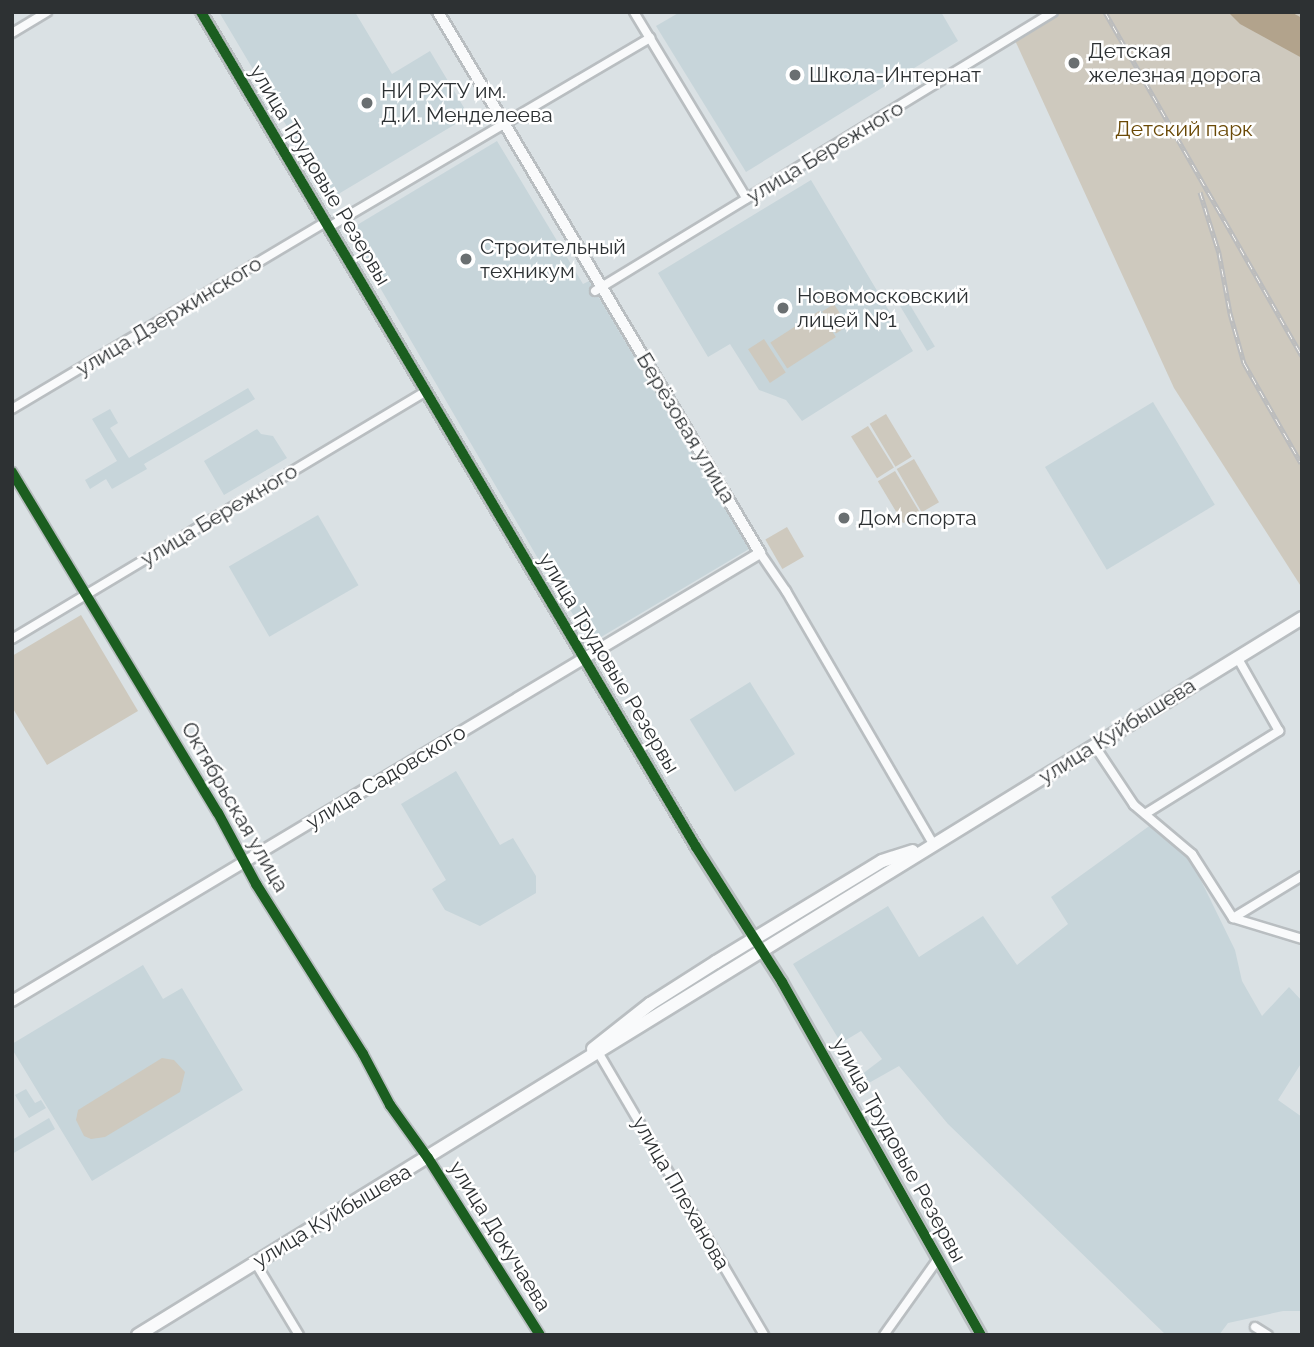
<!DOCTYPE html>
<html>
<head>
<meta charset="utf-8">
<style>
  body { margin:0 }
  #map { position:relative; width:1314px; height:1347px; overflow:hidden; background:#dae1e4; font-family:Raleway,sans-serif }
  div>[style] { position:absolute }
  .built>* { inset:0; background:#c7d5da; transform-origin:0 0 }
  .green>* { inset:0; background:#cec9be; transform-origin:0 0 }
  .water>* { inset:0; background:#b2a38c }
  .roads { filter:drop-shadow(2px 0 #b9bec1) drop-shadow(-2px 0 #b9bec1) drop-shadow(0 2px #b9bec1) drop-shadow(0 -2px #b9bec1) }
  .minor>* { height:8px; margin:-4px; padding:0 4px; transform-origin:4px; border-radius:4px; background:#f9fafb }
  .tertiary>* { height:10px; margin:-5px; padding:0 5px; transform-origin:5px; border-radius:5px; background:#f9fafb }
  .secondary>* { height:12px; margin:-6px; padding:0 6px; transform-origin:6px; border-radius:6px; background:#f9fafb }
  .rail>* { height:5px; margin-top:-2.5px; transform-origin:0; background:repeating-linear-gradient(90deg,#fff 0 8px,#bbbcbd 0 16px); box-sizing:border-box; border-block:2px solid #bbbcbd }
  .cycleway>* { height:10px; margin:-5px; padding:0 5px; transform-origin:5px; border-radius:5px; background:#1b5e20 }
  .dots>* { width:19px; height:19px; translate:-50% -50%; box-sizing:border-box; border:4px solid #fff; border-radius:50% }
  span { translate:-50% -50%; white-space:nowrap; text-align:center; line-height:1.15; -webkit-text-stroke:5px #fff; paint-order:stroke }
  .poi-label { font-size:21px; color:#2d3133 }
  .left { translate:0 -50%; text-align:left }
  .park-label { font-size:21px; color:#6a4906 }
  .street-label { font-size:21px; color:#2d3133 }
  .frame { position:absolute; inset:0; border:14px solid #2d3133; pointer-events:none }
</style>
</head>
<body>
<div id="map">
  <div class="built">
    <i style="clip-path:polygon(219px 12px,355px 12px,392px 74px,430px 51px,469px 116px,330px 199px)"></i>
    <i style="clip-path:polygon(680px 12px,941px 12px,958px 41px,746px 172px,656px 26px)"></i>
    <i style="clip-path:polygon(497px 141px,583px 284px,589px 281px,749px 549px,591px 643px,540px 562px,347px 231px)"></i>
    <i style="clip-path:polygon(811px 180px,913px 351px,802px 421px,786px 400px,759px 390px,730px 344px,708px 357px,658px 273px)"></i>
    <i style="left:904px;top:295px;width:60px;height:9px;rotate:59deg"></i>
    <i style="clip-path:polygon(248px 388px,255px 399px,144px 464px,147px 469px,112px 489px,106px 479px,90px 489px,85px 480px,117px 461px,92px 419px,110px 409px,118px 423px,110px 428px,129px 458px)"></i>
    <i style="left:1153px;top:402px;width:120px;height:126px;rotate:59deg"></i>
    <i style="clip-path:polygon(257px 429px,261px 434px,273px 436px,287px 458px,224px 495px,204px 461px)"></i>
    <i style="left:318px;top:515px;width:81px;height:103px;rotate:60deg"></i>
    <i style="left:750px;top:682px;width:85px;height:71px;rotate:58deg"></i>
    <i style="clip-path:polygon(456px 771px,500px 845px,513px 838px,536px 876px,536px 893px,480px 926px,445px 910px,432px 889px,446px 880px,401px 804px)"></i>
    <i style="clip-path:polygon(1152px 824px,1189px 856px,1235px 950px,1242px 981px,1262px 1016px,1289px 987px,1302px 1001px,1302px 1062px,1278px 1100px,1302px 1117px,1302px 1311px,1283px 1311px,1228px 1323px,1219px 1335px,1166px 1335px,948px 1124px,899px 1066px,867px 1084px,861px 1075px,882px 1059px,861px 1031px,841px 1043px,793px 964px,888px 906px,919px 957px,983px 916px,1017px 965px,1068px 924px,1051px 897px)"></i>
    <i style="clip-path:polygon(143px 965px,163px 999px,182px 988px,243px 1090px,92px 1181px,12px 1049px,12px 1044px)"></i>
    <i style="clip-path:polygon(26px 1089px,35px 1103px,41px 1100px,46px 1108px,29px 1118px,15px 1095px)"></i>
    <i style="clip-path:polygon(49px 1118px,55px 1129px,12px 1154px,12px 1140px)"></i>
  </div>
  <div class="green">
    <i style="clip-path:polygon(1053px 12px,1302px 12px,1302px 588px,1174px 388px,1013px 36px)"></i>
    <i style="left:834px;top:304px;width:26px;height:14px;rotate:58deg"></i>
    <i style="left:819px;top:311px;width:31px;height:58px;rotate:57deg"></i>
    <i style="left:764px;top:339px;width:40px;height:19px;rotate:57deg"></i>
    <i style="left:886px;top:414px;width:50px;height:19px;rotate:59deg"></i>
    <i style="left:868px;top:426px;width:49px;height:20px;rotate:58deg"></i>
    <i style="left:914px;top:459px;width:50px;height:20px;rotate:60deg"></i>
    <i style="left:895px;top:471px;width:49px;height:20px;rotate:59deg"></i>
    <i style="left:787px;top:527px;width:34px;height:25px;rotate:60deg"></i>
    <i style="clip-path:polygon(81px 615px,138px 711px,47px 765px,12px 707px,12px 656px)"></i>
    <i style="clip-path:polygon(162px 1058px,174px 1060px,185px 1072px,180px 1092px,105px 1137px,91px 1139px,84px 1136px,76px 1120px,78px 1110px)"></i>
  </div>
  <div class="water">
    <i style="clip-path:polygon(1228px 12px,1291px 12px,1302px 18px,1302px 58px,1240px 24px)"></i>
  </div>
  <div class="roads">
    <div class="minor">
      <i style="left:634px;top:12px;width:218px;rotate:58.9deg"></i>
      <i style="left:12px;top:33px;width:41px;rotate:-31deg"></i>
      <i style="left:329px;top:227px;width:373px;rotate:-30.5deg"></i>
      <i style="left:595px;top:291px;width:536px;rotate:-31.35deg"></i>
      <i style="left:12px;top:409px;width:365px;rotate:-30.8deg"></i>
      <i style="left:12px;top:472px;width:398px;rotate:58.9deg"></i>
      <i style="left:218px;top:813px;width:81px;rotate:61.8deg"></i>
      <i style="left:256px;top:884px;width:201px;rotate:57.8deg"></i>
      <i style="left:363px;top:1054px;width:58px;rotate:62.1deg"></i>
      <i style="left:390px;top:1105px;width:65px;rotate:54.4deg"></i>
      <i style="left:428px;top:1158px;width:209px;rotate:57.7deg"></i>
      <i style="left:760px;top:553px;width:46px;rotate:55.6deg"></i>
      <i style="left:786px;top:591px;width:293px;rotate:59.8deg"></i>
      <i style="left:12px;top:639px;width:483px;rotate:-30.9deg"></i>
      <i style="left:1094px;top:745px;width:72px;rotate:56.3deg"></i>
      <i style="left:1134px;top:805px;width:76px;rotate:40.2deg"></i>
      <i style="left:1192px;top:854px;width:76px;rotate:57.4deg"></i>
      <i style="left:1233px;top:918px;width:72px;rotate:16.9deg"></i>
      <i style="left:1145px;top:814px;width:158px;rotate:-31.8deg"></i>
      <i style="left:1279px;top:731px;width:85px;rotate:-119.6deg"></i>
      <i style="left:1233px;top:918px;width:81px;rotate:-31.3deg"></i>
      <i style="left:598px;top:1052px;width:328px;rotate:59.6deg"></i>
      <i style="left:255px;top:1262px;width:85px;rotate:58.9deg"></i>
      <i style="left:1255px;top:1327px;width:15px;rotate:32deg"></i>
      <i style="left:884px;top:1335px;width:93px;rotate:-54.6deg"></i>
    </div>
    <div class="tertiary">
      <i style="left:201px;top:12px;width:971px;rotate:59.34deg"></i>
      <i style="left:696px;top:847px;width:160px;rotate:57.5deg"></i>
      <i style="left:782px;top:982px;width:405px;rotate:60.6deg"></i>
      <i style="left:12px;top:1001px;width:872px;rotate:-30.92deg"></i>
      <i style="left:760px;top:553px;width:630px;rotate:-120.76deg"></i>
    </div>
    <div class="secondary">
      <i style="left:593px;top:1049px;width:73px;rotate:-38.3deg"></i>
      <i style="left:650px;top:1004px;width:78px;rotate:-32.5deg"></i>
      <i style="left:716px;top:962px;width:194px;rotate:-31.3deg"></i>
      <i style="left:882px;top:861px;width:32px;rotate:-18deg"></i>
      <i style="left:138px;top:1335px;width:1367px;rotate:-31.63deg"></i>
    </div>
  </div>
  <div class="rail">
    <i style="left:1105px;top:12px;width:396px;rotate:60.2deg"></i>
    <i style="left:1200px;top:192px;width:64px;rotate:72.7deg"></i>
    <i style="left:1219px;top:253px;width:61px;rotate:79.6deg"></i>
    <i style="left:1230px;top:313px;width:52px;rotate:74.4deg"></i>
    <i style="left:1244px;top:363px;width:115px;rotate:60.3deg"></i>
  </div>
  <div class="cycleway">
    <i style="left:201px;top:12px;width:971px;rotate:59.34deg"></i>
    <i style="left:696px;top:847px;width:160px;rotate:57.5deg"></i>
    <i style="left:782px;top:982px;width:405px;rotate:60.6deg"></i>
    <i style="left:12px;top:472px;width:398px;rotate:58.9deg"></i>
    <i style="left:218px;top:813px;width:81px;rotate:61.8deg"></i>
    <i style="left:256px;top:884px;width:201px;rotate:57.8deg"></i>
    <i style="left:363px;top:1054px;width:58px;rotate:62.1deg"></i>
    <i style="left:390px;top:1105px;width:65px;rotate:54.4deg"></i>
    <i style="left:428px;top:1158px;width:209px;rotate:57.7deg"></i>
  </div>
  <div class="dots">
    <i style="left:1074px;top:63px;background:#6a6f71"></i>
    <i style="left:795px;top:75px;background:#6a6f71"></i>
    <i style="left:367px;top:103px;background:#6a6f71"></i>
    <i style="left:466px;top:259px;background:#6a6f71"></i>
    <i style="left:783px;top:308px;background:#6a6f71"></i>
    <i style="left:844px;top:518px;background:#6a6f71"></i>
  </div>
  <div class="poi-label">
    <span class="left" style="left:1088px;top:63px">Детская<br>железная дорога</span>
    <span class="left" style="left:809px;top:75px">Школа-Интернат</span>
    <span class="left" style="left:381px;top:103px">НИ РХТУ им.<br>Д.И. Менделеева</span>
    <span class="left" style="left:480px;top:259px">Строительный<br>техникум</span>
    <span class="left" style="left:797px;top:308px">Новомосковский<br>лицей №1</span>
    <span class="left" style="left:858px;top:518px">Дом спорта</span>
  </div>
  <div class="park-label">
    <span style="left:1184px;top:129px">Детский парк</span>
  </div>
  <div class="street-label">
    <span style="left:825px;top:152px;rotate:-31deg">улица Бережного</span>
    <span style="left:320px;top:175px;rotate:59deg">улица Трудовые Резервы</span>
    <span style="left:169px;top:316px;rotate:-31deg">улица Дзержинского</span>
    <span style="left:686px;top:428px;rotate:59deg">Берёзовая улица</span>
    <span style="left:219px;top:515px;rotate:-31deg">улица Бережного</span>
    <span style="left:609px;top:663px;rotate:59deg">улица Трудовые Резервы</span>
    <span style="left:1117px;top:731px;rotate:-32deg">улица Куйбышева</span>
    <span style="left:386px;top:777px;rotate:-31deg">улица Садовского</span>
    <span style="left:235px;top:807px;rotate:60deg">Октябрьская улица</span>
    <span style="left:899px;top:1150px;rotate:61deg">улица Трудовые Резервы</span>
    <span style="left:681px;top:1193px;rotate:60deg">улица Плеханова</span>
    <span style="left:332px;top:1216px;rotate:-31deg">улица Куйбышева</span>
    <span style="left:500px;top:1236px;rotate:58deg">улица Докучаева</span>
  </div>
  <div class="frame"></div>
</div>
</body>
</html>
